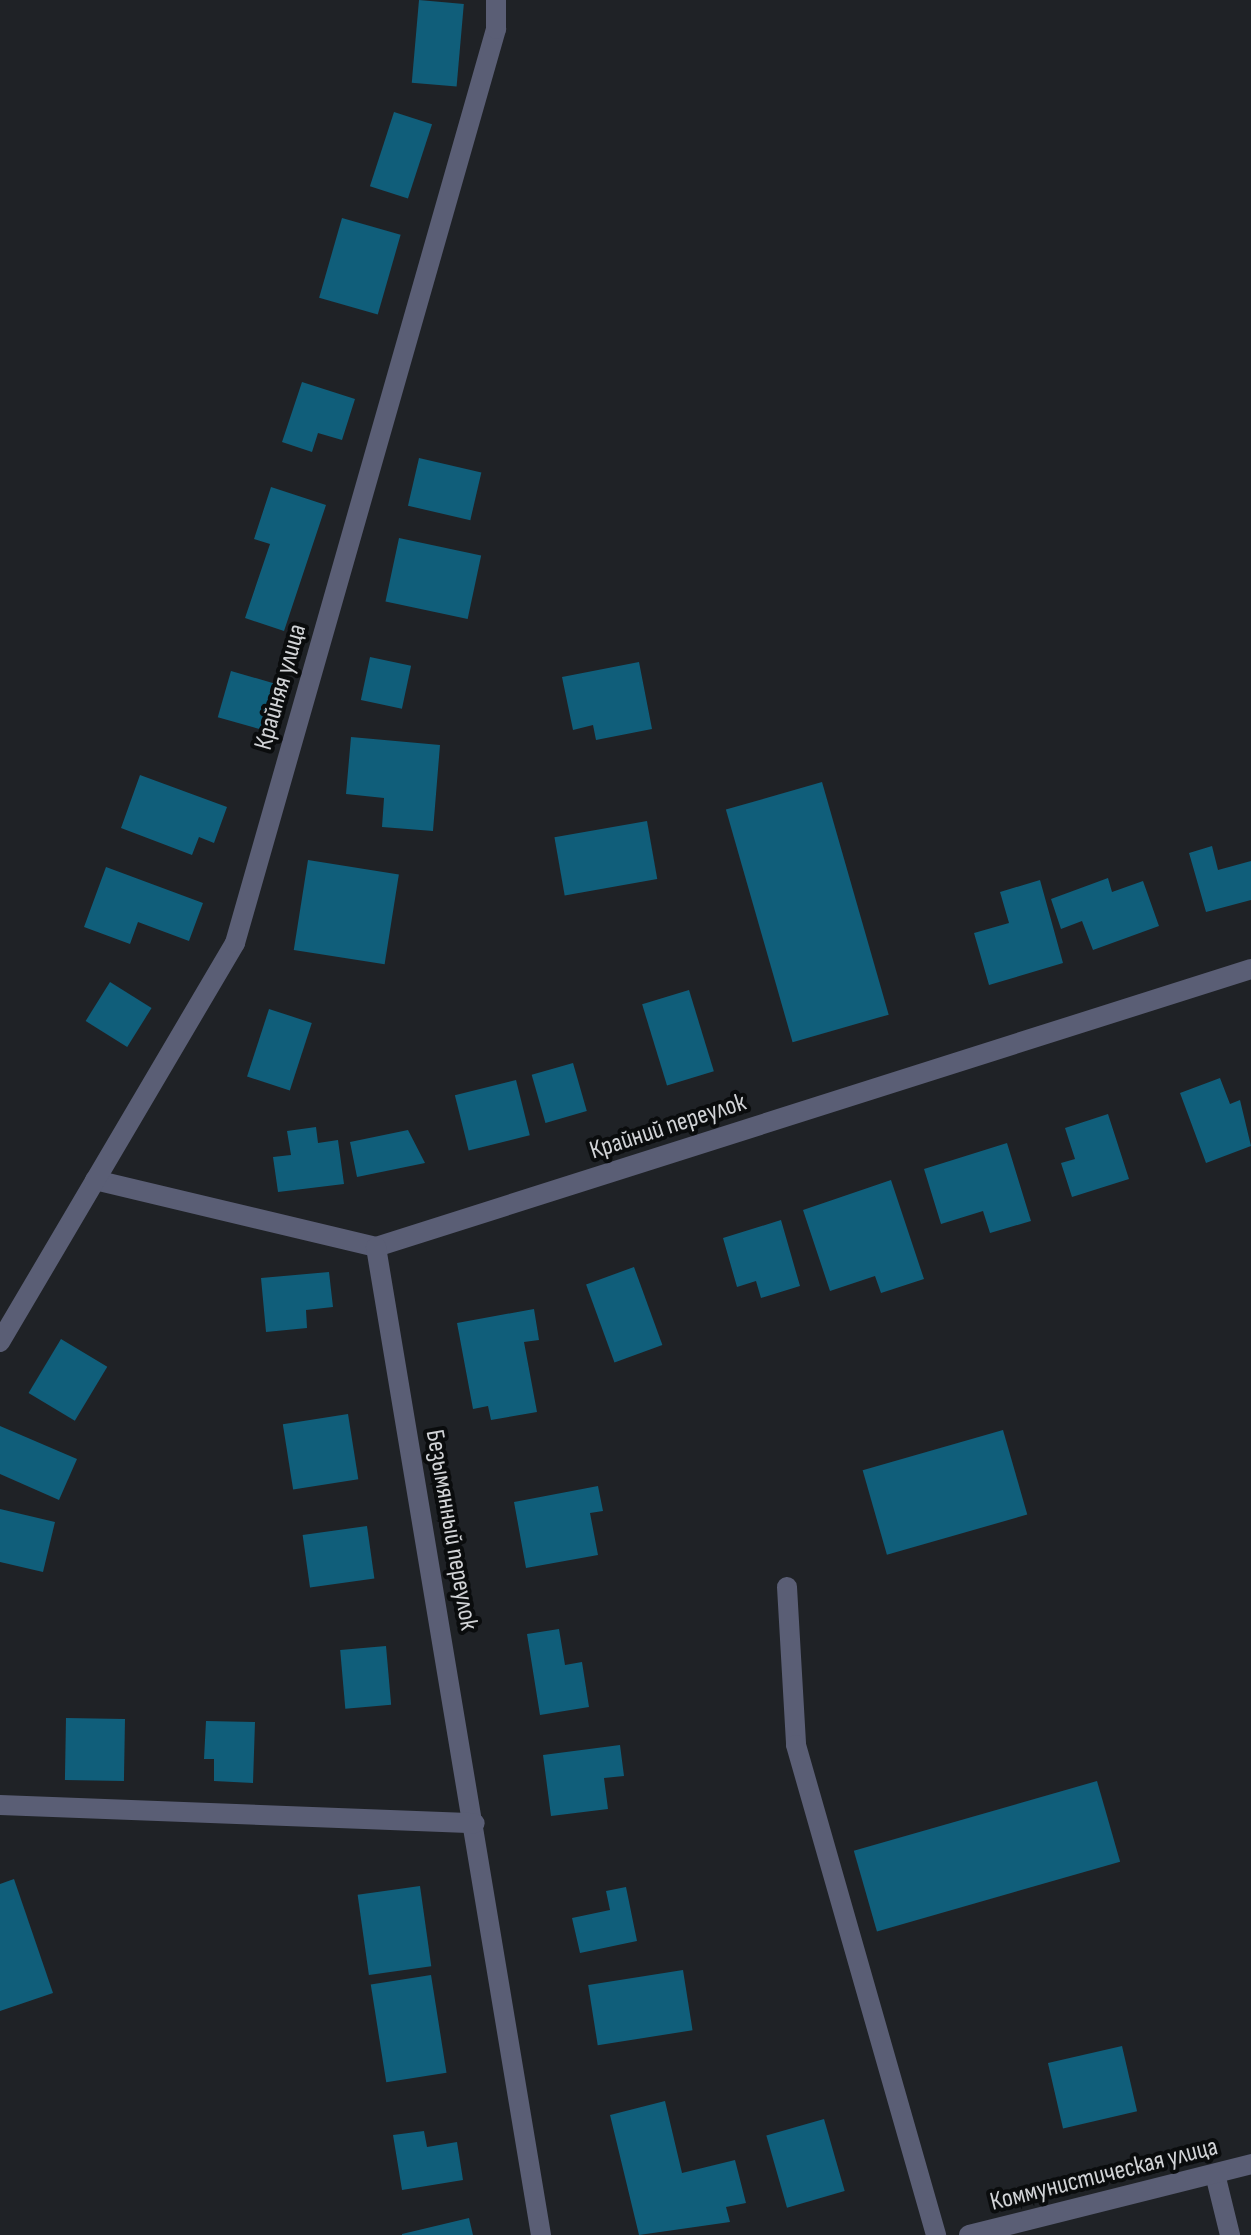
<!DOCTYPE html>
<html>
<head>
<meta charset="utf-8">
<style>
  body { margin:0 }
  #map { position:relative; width:1251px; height:2235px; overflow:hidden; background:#1f2226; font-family:"Sofia Sans Condensed",sans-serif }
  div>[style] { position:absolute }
  .building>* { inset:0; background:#105e7a; transform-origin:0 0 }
  .minor>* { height:20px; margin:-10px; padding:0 10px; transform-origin:10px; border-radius:10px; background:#5a5e75 }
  span { translate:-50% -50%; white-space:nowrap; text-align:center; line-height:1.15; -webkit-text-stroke:8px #0a0c0d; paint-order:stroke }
  .street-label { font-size:26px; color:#d1d3d6 }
</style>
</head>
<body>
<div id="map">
  <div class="building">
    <i style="left:419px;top:0;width:45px;height:83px;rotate:5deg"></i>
    <i style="left:394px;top:112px;width:40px;height:78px;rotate:18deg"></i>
    <i style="left:342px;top:218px;width:61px;height:83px;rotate:16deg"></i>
    <i style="clip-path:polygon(302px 382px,355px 399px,342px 440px,318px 433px,312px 452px,282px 442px)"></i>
    <i style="left:419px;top:458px;width:64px;height:49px;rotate:13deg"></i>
    <i style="clip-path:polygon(271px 487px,326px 505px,284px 631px,245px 618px,270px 544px,254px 539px)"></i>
    <i style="left:399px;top:538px;width:84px;height:65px;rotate:12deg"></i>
    <i style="left:370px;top:657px;width:42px;height:44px;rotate:12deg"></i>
    <i style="clip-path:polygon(639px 662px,652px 729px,596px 740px,593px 725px,573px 730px,562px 677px)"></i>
    <i style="left:231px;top:671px;width:46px;height:48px;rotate:16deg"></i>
    <i style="clip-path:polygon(351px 737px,440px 745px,433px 831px,382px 827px,384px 798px,346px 794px)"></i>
    <i style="clip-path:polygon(140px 775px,227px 807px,214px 843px,199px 837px,192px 855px,121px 828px)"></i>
    <i style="left:822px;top:782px;width:242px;height:100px;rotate:74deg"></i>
    <i style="left:647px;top:821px;width:59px;height:94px;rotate:80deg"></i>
    <i style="clip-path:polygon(1212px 846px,1218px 870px,1251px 861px,1251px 900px,1206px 912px,1189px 853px)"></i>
    <i style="left:308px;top:860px;width:92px;height:91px;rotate:9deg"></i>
    <i style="clip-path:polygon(106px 867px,203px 903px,189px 941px,138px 922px,130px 944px,84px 927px)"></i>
    <i style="clip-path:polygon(1108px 878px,1112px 892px,1143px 881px,1159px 926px,1093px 950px,1082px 921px,1061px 929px,1051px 899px)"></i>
    <i style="clip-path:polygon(1040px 880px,1063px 963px,989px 985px,974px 933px,1009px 923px,1000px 892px)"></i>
    <i style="left:110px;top:982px;width:49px;height:46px;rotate:32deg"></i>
    <i style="left:689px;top:990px;width:85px;height:49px;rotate:73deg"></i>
    <i style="left:269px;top:1009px;width:45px;height:71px;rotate:18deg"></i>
    <i style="left:573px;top:1063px;width:50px;height:43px;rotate:74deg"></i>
    <i style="clip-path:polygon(1220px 1078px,1230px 1104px,1240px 1100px,1251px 1146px,1206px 1163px,1180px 1093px)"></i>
    <i style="left:516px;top:1080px;width:57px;height:63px;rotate:76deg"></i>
    <i style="clip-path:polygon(1108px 1114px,1129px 1179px,1072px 1197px,1061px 1163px,1075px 1159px,1065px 1128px)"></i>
    <i style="clip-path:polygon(316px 1127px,318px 1143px,338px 1140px,344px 1184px,278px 1192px,273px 1157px,291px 1155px,287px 1131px)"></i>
    <i style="clip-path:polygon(408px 1130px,425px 1163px,357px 1177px,350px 1142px)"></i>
    <i style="clip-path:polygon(1007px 1143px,1031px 1221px,990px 1233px,983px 1211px,941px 1224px,924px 1169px)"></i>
    <i style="clip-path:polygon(891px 1180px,924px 1279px,881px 1293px,875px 1276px,830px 1291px,803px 1210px)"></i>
    <i style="clip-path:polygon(781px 1220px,800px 1286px,761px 1298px,756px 1281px,737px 1287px,723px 1238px)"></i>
    <i style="left:634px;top:1267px;width:83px;height:51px;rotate:70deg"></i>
    <i style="clip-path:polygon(329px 1272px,333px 1307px,306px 1310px,307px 1328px,266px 1332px,261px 1278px)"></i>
    <i style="clip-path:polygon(534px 1309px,539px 1340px,524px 1342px,537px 1412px,491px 1420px,488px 1406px,473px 1409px,457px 1323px)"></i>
    <i style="left:61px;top:1339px;width:54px;height:63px;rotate:31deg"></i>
    <i style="left:348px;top:1414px;width:66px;height:66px;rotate:81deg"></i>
    <i style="clip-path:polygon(0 1426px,77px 1459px,59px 1500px,0 1474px)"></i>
    <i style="left:1003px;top:1430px;width:88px;height:146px;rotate:74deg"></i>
    <i style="clip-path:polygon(598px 1486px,603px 1511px,590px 1513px,598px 1555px,526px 1568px,514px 1502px)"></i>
    <i style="clip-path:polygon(0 1509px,55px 1522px,43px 1572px,0 1562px)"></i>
    <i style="left:367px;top:1526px;width:53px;height:65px;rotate:82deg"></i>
    <i style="clip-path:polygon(559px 1629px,565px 1665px,582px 1662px,589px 1707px,540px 1715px,527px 1634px)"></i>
    <i style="left:386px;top:1646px;width:59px;height:46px;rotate:85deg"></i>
    <i style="left:66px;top:1718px;width:59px;height:62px;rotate:1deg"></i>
    <i style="clip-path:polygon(206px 1721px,255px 1722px,253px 1783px,214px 1781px,214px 1759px,204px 1759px)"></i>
    <i style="clip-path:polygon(620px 1745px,624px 1776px,604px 1778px,608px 1809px,551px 1816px,543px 1755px)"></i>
    <i style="left:1097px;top:1781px;width:84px;height:253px;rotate:74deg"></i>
    <i style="clip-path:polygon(14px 1879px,53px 1993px,0 2011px,0 1884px)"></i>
    <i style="left:420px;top:1886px;width:81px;height:63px;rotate:82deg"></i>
    <i style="clip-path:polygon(626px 1887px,637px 1941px,580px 1953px,572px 1918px,610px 1910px,606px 1891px)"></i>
    <i style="left:683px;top:1970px;width:61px;height:96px;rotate:81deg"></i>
    <i style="left:431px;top:1975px;width:99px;height:61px;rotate:81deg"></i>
    <i style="left:1122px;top:2046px;width:67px;height:76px;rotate:77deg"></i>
    <i style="clip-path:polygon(665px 2101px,682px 2173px,735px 2160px,746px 2203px,726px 2207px,730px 2222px,639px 2235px,610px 2115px)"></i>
    <i style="left:824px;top:2119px;width:75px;height:60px;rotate:74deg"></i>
    <i style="clip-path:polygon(424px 2131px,427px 2147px,457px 2142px,463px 2180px,402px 2190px,393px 2135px)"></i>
    <i style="clip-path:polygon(469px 2218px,473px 2235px,402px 2235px,402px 2234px)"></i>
  </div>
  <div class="minor">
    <i style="left:95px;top:1180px;width:289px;rotate:13.4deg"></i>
    <i style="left:376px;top:1247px;width:918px;rotate:-17.63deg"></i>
    <i style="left:376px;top:1247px;width:1002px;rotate:80.52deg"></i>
    <i style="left:0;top:1342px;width:463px;rotate:-59.5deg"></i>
    <i style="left:235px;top:943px;width:951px;rotate:-74.06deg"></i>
    <i style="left:496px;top:29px;width:29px;rotate:-90deg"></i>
    <i style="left:787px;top:1587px;width:158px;rotate:86.7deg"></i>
    <i style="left:796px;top:1745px;width:510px;rotate:74.05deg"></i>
    <i style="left:0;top:1805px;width:475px;rotate:2.2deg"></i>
    <i style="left:1215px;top:2174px;width:63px;rotate:76.2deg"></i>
    <i style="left:969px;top:2235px;width:291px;rotate:-14.1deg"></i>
  </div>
  <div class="street-label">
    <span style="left:281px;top:687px;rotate:-74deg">Крайняя улица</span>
    <span style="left:668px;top:1127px;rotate:-18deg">Крайний переулок</span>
    <span style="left:451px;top:1530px;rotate:80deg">Безымянный переулок</span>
    <span style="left:1104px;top:2175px;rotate:-14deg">Коммунистическая улица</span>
  </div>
</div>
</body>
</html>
